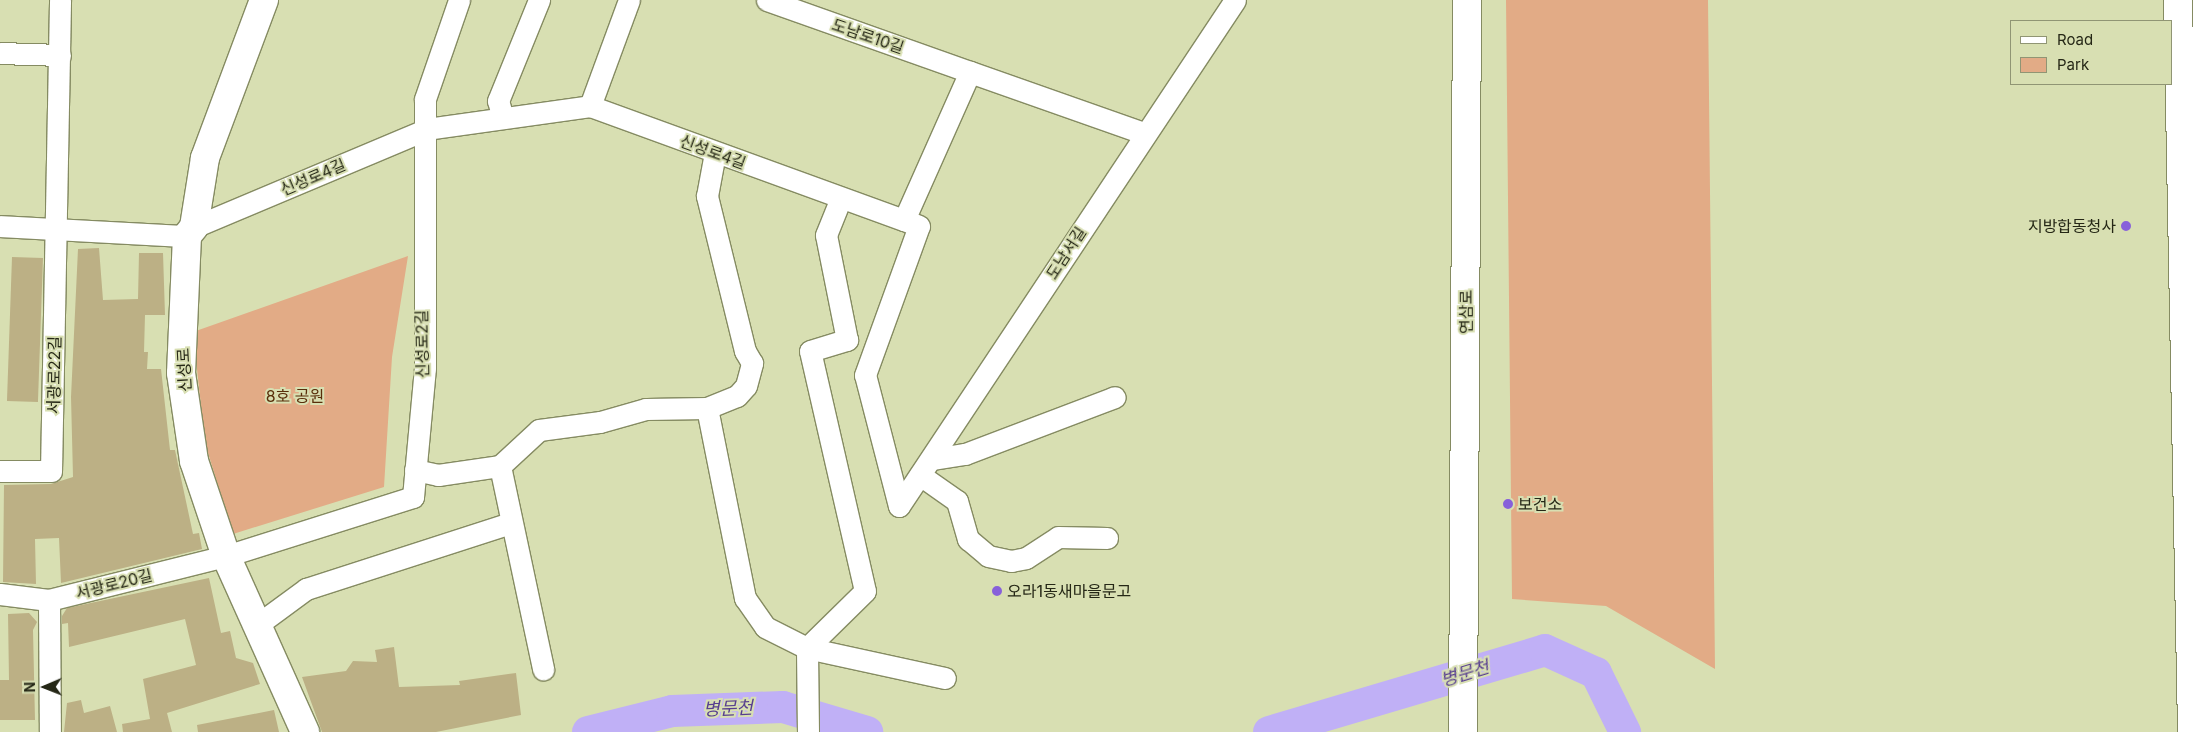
<!DOCTYPE html>
<html>
<head>
<meta charset="utf-8">
<style>
  body { margin:0 }
  #map { position:relative; width:2193px; height:732px; overflow:hidden; background:#d8dfb2; font-family:Inter,"Noto Sans KR",sans-serif }
  div>[style] { position:absolute }
  .green>* { inset:0; background:#e2ab86 }
  .river>* { height:32px; margin:-16px; padding:0 16px; transform-origin:16px; border-radius:16px; background:#c0b0f6 }
  .building>* { inset:0; background:#bcb085; transform-origin:0 0 }
  .roads { filter:drop-shadow(1px 0 #858b62) drop-shadow(-1px 0 #858b62) drop-shadow(0 1px #858b62) drop-shadow(0 -1px #858b62) }
  .street>* { height:21px; margin:-10.5px; padding:0 10.5px; transform-origin:10.5px; border-radius:10.5px; background:#fff }
  .secondary>* { height:28px; margin:-14px; padding:0 14px; transform-origin:14px; border-radius:14px; background:#fff }
  .dots>* { width:14px; height:14px; translate:-50% -50%; box-sizing:border-box; border:2px solid #d8dfb2; border-radius:50% }
  span { translate:-50% -50%; white-space:nowrap; text-align:center; line-height:1.15; -webkit-text-stroke:4px #d8dfb2; paint-order:stroke }
  .street-label { font-size:16px; color:#252716 }
  .poi-label { font-size:16px; color:#252716 }
  .right { translate:-100% -50%; text-align:right }
  .left { translate:0 -50%; text-align:left }
  .park-label { font-size:16px; color:#592e0a }
  .water-label { font-size:18px; color:#573e8f; font-style:italic }
  .legend { position:absolute; left:2010px; top:20px; width:162px; height:65px; box-sizing:border-box; background:#d8dfb2; border:1px solid #909574; margin:0; padding:6px 9px; list-style:none; font-size:15px; color:#252716 }
  .legend li { display:flex; align-items:center; gap:10px; height:25px }
  .legend b { width:25px; border:1px solid #909574 }
  .north { position:absolute; left:20px; top:662px; width:50px; height:50px; -webkit-text-stroke:4px #d8dfb2; paint-order:stroke; rotate:269deg; font-size:14px; font-weight:700; line-height:20px; text-align:center; color:#252716 }
  .north::after { content:''; display:block; margin:auto; width:18px; height:22px; background:#252716; clip-path:polygon(50% 0,100% 100%,50% 72%,0 100%) }
</style>
</head>
<body>
<div id="map">
  <div class="green">
    <i style="clip-path:polygon(1506px 0,1708px 0,1715px 669px,1606px 606px,1512px 599px)"></i>
    <i style="clip-path:polygon(408px 256px,392px 357px,384px 487px,233px 534px,205px 443px,193px 332px)"></i>
  </div>
  <div class="river">
    <i style="left:588px;top:732px;width:87px;rotate:-14deg"></i>
    <i style="left:672px;top:711px;width:111px;rotate:-2.1deg"></i>
    <i style="left:783px;top:707px;width:88px;rotate:16.6deg"></i>
    <i style="left:1269px;top:732px;width:288px;rotate:-16.5deg"></i>
    <i style="left:1545px;top:650px;width:56px;rotate:24.3deg"></i>
    <i style="left:1596px;top:673px;width:66px;rotate:63.8deg"></i>
  </div>
  <div class="building">
    <i style="clip-path:polygon(99px 248px,103px 300px,138px 299px,139px 253px,163px 253px,165px 315px,145px 315px,144px 352px,148px 352px,147px 369px,161px 369px,170px 450px,175px 450px,193px 534px,199px 533px,202px 549px,61px 583px,59px 538px,35px 539px,36px 584px,3px 582px,4px 485px,51px 484px,73px 477px,71px 397px,78px 249px)"></i>
    <i style="left:12px;top:257px;width:31px;height:144px;rotate:2deg"></i>
    <i style="clip-path:polygon(209px 578px,221px 633px,230px 631px,236px 658px,253px 663px,260px 684px,167px 713px,172px 732px,123px 732px,122px 724px,150px 719px,143px 679px,196px 665px,185px 619px,69px 647px,68px 623px,62px 624px,62px 616px,67px 608px)"></i>
    <i style="clip-path:polygon(29px 613px,37px 622px,33px 630px,35px 720px,0 720px,0 680px,9px 680px,8px 614px)"></i>
    <i style="clip-path:polygon(394px 647px,399px 687px,460px 685px,459px 681px,516px 673px,521px 715px,436px 732px,322px 732px,302px 677px,346px 671px,353px 661px,377px 662px,375px 650px)"></i>
    <i style="clip-path:polygon(81px 700px,84px 713px,110px 706px,117px 732px,64px 732px,67px 703px)"></i>
    <i style="clip-path:polygon(274px 710px,279px 732px,198px 732px,197px 725px)"></i>
  </div>
  <div class="roads">
    <div class="street">
      <i style="left:767px;top:0;width:215px;rotate:19.5deg"></i>
      <i style="left:0;top:53px;width:60px;rotate:1.9deg"></i>
      <i style="left:590px;top:106px;width:113px;rotate:-69.8deg"></i>
      <i style="left:503px;top:118px;width:18px;rotate:-106deg"></i>
      <i style="left:498px;top:101px;width:109px;rotate:-67.9deg"></i>
      <i style="left:0;top:226px;width:187px;rotate:3.1deg"></i>
      <i style="left:194px;top:227px;width:253px;rotate:-22.8deg"></i>
      <i style="left:427px;top:129px;width:165px;rotate:-8deg"></i>
      <i style="left:590px;top:106px;width:334px;rotate:20deg"></i>
      <i style="left:904px;top:220px;width:162px;rotate:-66deg"></i>
      <i style="left:970px;top:72px;width:183px;rotate:19.4deg"></i>
      <i style="left:707px;top:408px;width:194px;rotate:78.7deg"></i>
      <i style="left:745px;top:598px;width:35px;rotate:55deg"></i>
      <i style="left:765px;top:627px;width:47px;rotate:26.6deg"></i>
      <i style="left:807px;top:648px;width:141px;rotate:12.3deg"></i>
      <i style="left:933px;top:459px;width:32px;rotate:-9deg"></i>
      <i style="left:965px;top:454px;width:160px;rotate:-20.8deg"></i>
      <i style="left:500px;top:466px;width:208px;rotate:78deg"></i>
      <i style="left:415px;top:470px;width:24px;rotate:12deg"></i>
      <i style="left:438px;top:475px;width:63px;rotate:-8.3deg"></i>
      <i style="left:500px;top:466px;width:53px;rotate:-42.7deg"></i>
      <i style="left:539px;top:430px;width:62px;rotate:-7.5deg"></i>
      <i style="left:600px;top:422px;width:48px;rotate:-15.8deg"></i>
      <i style="left:646px;top:409px;width:61px;rotate:-0.9deg"></i>
      <i style="left:707px;top:408px;width:32px;rotate:-22deg"></i>
      <i style="left:737px;top:396px;width:13px;rotate:-48deg"></i>
      <i style="left:746px;top:386px;width:24px;rotate:-75deg"></i>
      <i style="left:752px;top:363px;width:14px;rotate:-120deg"></i>
      <i style="left:745px;top:351px;width:160px;rotate:-103.8deg"></i>
      <i style="left:707px;top:196px;width:44px;rotate:-79.5deg"></i>
      <i style="left:0;top:471px;width:51px"></i>
      <i style="left:51px;top:471px;width:471px;rotate:-88.9deg"></i>
      <i style="left:920px;top:475px;width:45px;rotate:35.1deg"></i>
      <i style="left:957px;top:501px;width:40px;rotate:74deg"></i>
      <i style="left:968px;top:539px;width:26px;rotate:40deg"></i>
      <i style="left:988px;top:556px;width:24px;rotate:12deg"></i>
      <i style="left:1011px;top:561px;width:15px;rotate:-11deg"></i>
      <i style="left:1026px;top:558px;width:38px;rotate:-33deg"></i>
      <i style="left:1058px;top:537px;width:49px;rotate:1.2deg"></i>
      <i style="left:899px;top:506px;width:607px;rotate:-56.41deg"></i>
      <i style="left:899px;top:506px;width:135px;rotate:-104.5deg"></i>
      <i style="left:865px;top:375px;width:158px;rotate:-70.1deg"></i>
      <i style="left:919px;top:226px;width:16px;rotate:-158deg"></i>
      <i style="left:0;top:594px;width:49px;rotate:7deg"></i>
      <i style="left:49px;top:600px;width:182px;rotate:-14deg"></i>
      <i style="left:226px;top:556px;width:196px;rotate:-17.5deg"></i>
      <i style="left:413px;top:497px;width:130px;rotate:-84.7deg"></i>
      <i style="left:425px;top:368px;width:269px;rotate:-90deg"></i>
      <i style="left:425px;top:99px;width:105px;rotate:-71deg"></i>
      <i style="left:49px;top:600px;width:132px;rotate:89.6deg"></i>
      <i style="left:257px;top:625px;width:61px;rotate:-36.3deg"></i>
      <i style="left:306px;top:589px;width:214px;rotate:-17.9deg"></i>
      <i style="left:808px;top:732px;width:84px;rotate:-90.7deg"></i>
      <i style="left:807px;top:648px;width:81px;rotate:-44.5deg"></i>
      <i style="left:865px;top:591px;width:246px;rotate:-102.9deg"></i>
      <i style="left:810px;top:351px;width:39px;rotate:-17deg"></i>
      <i style="left:847px;top:340px;width:107px;rotate:-101.3deg"></i>
      <i style="left:826px;top:235px;width:40px;rotate:-68deg"></i>
    </div>
    <div class="secondary">
      <i style="left:264px;top:0;width:169px;rotate:110.5deg"></i>
      <i style="left:205px;top:158px;width:70px;rotate:99.1deg"></i>
      <i style="left:194px;top:227px;width:11px;rotate:128deg"></i>
      <i style="left:187px;top:236px;width:137px;rotate:92.5deg"></i>
      <i style="left:181px;top:373px;width:89px;rotate:81.6deg"></i>
      <i style="left:194px;top:461px;width:100px;rotate:71.4deg"></i>
      <i style="left:226px;top:556px;width:193px;rotate:65.8deg"></i>
      <i style="left:2178px;top:0;width:732px;rotate:88.9deg"></i>
      <i style="left:1463px;top:732px;width:732px;rotate:-89.69deg"></i>
    </div>
  </div>
  <div class="dots">
    <i style="left:2126px;top:226px;background:#8760da"></i>
    <i style="left:1508px;top:504px;background:#8760da"></i>
    <i style="left:997px;top:591px;background:#8760da"></i>
  </div>
  <div class="street-label">
    <span style="left:868px;top:36px;rotate:19deg">도남로10길</span>
    <span style="left:713px;top:152px;rotate:20deg">신성로4길</span>
    <span style="left:313px;top:177px;rotate:-23deg">신성로4길</span>
    <span style="left:1066px;top:253px;rotate:-57deg">도남서길</span>
    <span style="left:1466px;top:312px;rotate:-90deg">연삼로</span>
    <span style="left:422px;top:344px;rotate:-91deg">신성로2길</span>
    <span style="left:184px;top:370px;rotate:-93deg">신성로</span>
    <span style="left:54px;top:375px;rotate:-89deg">서광로22길</span>
    <span style="left:114px;top:584px;rotate:-14deg">서광로20길</span>
  </div>
  <div class="poi-label">
    <span class="right" style="left:2116px;top:226px">지방합동청사</span>
    <span class="left" style="left:1518px;top:504px">보건소</span>
    <span class="left" style="left:1007px;top:591px">오라1동새마을문고</span>
  </div>
  <div class="park-label">
    <span style="left:295px;top:396px">8호 공원</span>
  </div>
  <div class="water-label">
    <span style="left:1465px;top:674px;rotate:-17deg">병문천</span>
    <span style="left:728px;top:709px;rotate:-2deg">병문천</span>
  </div>
  <ul class="legend">
  <li><b style="height:6px;background:#fff"></b>Road</li>
  <li><b style="height:14px;background:#e2ab86"></b>Park</li>
  </ul>
  <div class="north">N</div>
</div>
</body>
</html>
